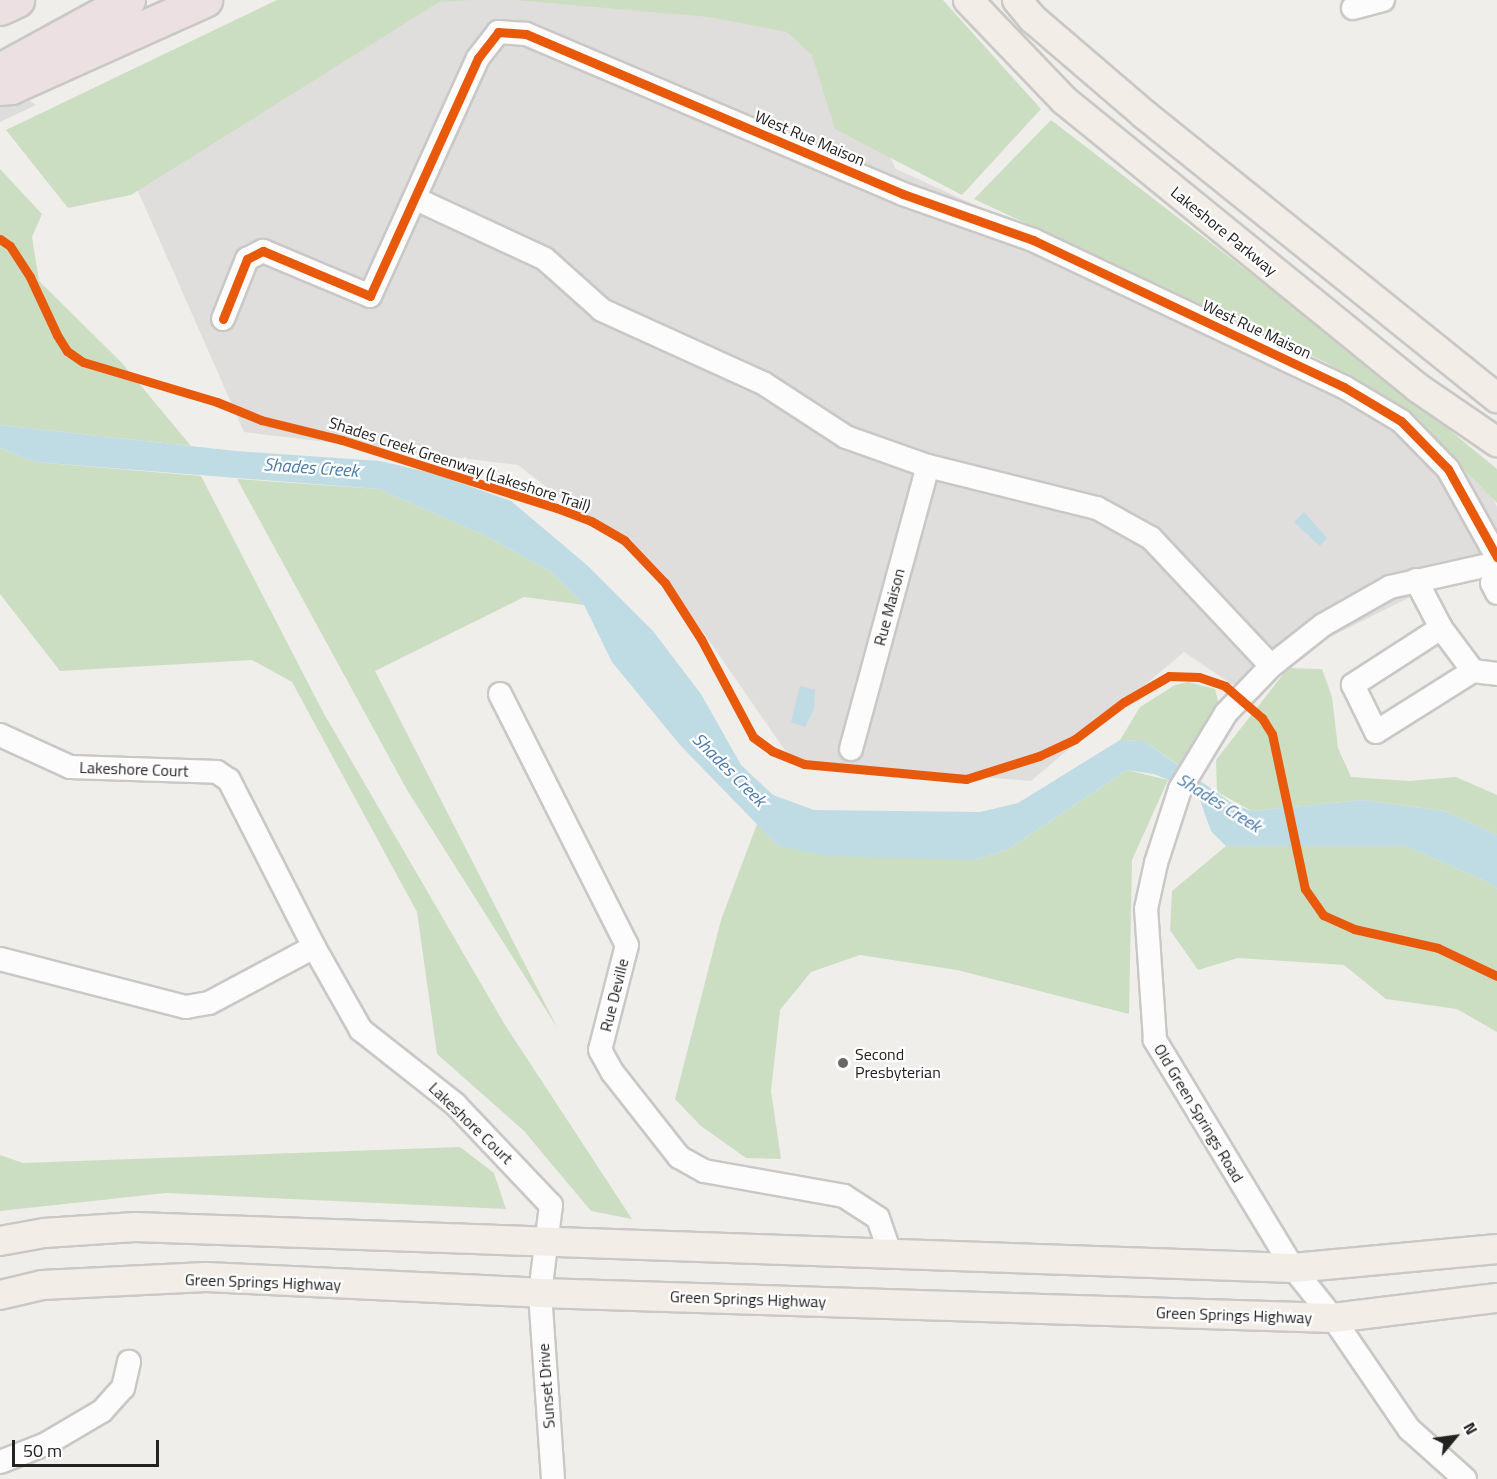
<!DOCTYPE html>
<html>
<head>
<meta charset="utf-8">
<style>
  body { margin:0 }
  #map { position:relative; width:1497px; height:1479px; overflow:hidden; background:#f0eeeb; font-family:"Titillium Web",sans-serif }
  div>[style] { position:absolute }
  .residential>* { inset:0; background:#dfdedc }
  .forest>* { inset:0; background:#cbdec1 }
  .water>* { inset:0; background:#bfdbe3 }
  .pier>* { inset:0; background:#dedddd }
  .roads { filter:drop-shadow(2px 0 #c9c8c7) drop-shadow(-2px 0 #c9c8c7) drop-shadow(0 2px #c9c8c7) drop-shadow(0 -2px #c9c8c7) }
  .minor>* { height:22px; margin:-11px; padding:0 11px; transform-origin:11px; border-radius:11px; background:#fdfcfc }
  .major>* { height:28px; margin:-14px; padding:0 14px; transform-origin:14px; border-radius:14px; background:#f3ede7 }
  .highway>* { height:33px; margin:-16.5px; padding:0 16.5px; transform-origin:16.5px; border-radius:16.5px; background:#ece0e2 }
  .cycleway>* { height:9px; margin:-4.5px; padding:0 4.5px; transform-origin:4.5px; border-radius:4.5px; background:#e8590c }
  .dots>* { width:16px; height:16px; translate:-50% -50%; box-sizing:border-box; border:3px solid #fff; border-radius:50% }
  span { translate:-50% -50%; white-space:nowrap; text-align:center; line-height:1.15; -webkit-text-stroke:4.5px #fff; paint-order:stroke }
  .street-label { font-size:16px; color:#222 }
  .poi-label { font-size:16px; color:#222 }
  .left { translate:0 -50%; text-align:left }
  .water-label { font-size:18px; color:#4a7aab; font-style:italic }
  .north { position:absolute; left:1425px; top:1407px; width:60px; height:60px; -webkit-text-stroke:4px #fff; paint-order:stroke; rotate:61deg; font-size:16px; font-weight:700; line-height:24px; text-align:center; color:#222 }
  .north::after { content:''; display:block; margin:auto; width:21px; height:27px; background:#222; clip-path:polygon(50% 0,100% 100%,50% 72%,0 100%) }
  .scale { position:absolute; left:12px; top:1440px; width:147px; height:27px; box-sizing:border-box; border:3px solid #222; border-top:0; padding-left:8px; font-size:18px; line-height:21px; white-space:nowrap; color:#222; -webkit-text-stroke:4px #fff; paint-order:stroke }
</style>
</head>
<body>
<div id="map">
  <div class="residential">
    <i style="clip-path:polygon(427px 0,813px 0,896px 169px,1401px 399px,1483px 478px,1497px 507px,1497px 554px,1233px 685px,1184px 652px,1031px 781px,793px 762px,667px 580px,518px 465px,244px 432px,130px 173px)"></i>
  </div>
  <div class="forest">
    <i style="clip-path:polygon(277px 0,472px 0,439px 2px,131px 195px,68px 208px,6px 130px)"></i>
    <i style="clip-path:polygon(515px 0,943px 0,1041px 109px,962px 195px,835px 129px,812px 55px,787px 32px,709px 17px)"></i>
    <i style="clip-path:polygon(1051px 120px,1380px 373px,1497px 469px,1497px 503px,1403px 407px,1325px 362px,974px 199px)"></i>
    <i style="clip-path:polygon(0 169px,42px 214px,32px 237px,39px 281px,122px 363px,191px 446px,0 425px)"></i>
    <i style="clip-path:polygon(0 448px,35px 462px,201px 476px,323px 712px,505px 1025px,632px 1219px,591px 1211px,524px 1131px,437px 1054px,417px 912px,292px 682px,252px 660px,60px 671px,0 594px)"></i>
    <i style="clip-path:polygon(237px 479px,378px 489px,486px 536px,551px 572px,584px 605px,524px 597px,375px 671px,558px 1029px,407px 790px)"></i>
    <i style="clip-path:polygon(1288px 668px,1322px 669px,1332px 697px,1338px 748px,1351px 777px,1409px 781px,1456px 777px,1497px 795px,1497px 835px,1444px 811px,1362px 800px,1252px 811px,1217px 792px,1216px 760px)"></i>
    <i style="clip-path:polygon(1188px 682px,1215px 689px,1220px 709px,1180px 766px,1144px 741px,1120px 740px,1140px 707px,1175px 685px)"></i>
    <i style="clip-path:polygon(1127px 770px,1168px 780px,1132px 860px,1129px 1014px,957px 970px,860px 955px,811px 972px,780px 1010px,771px 1091px,781px 1159px,746px 1158px,701px 1126px,675px 1099px,721px 920px,757px 824px,778px 846px,975px 860px,1007px 850px)"></i>
    <i style="clip-path:polygon(1226px 846px,1405px 846px,1488px 882px,1497px 889px,1497px 1032px,1457px 1009px,1386px 999px,1344px 965px,1238px 958px,1198px 970px,1170px 930px,1172px 891px)"></i>
    <i style="clip-path:polygon(460px 1147px,494px 1173px,506px 1209px,166px 1193px,0 1211px,0 1155px,23px 1163px)"></i>
  </div>
  <div class="water">
    <i style="clip-path:polygon(0 425px,236px 451px,380px 461px,436px 474px,511px 501px,588px 566px,653px 631px,701px 694px,741px 765px,773px 795px,814px 810px,980px 812px,1018px 803px,1120px 740px,1144px 741px,1233px 804px,1252px 811px,1362px 800px,1444px 811px,1497px 835px,1497px 889px,1488px 882px,1405px 846px,1226px 846px,1211px 831px,1197px 792px,1154px 774px,1127px 770px,1007px 850px,975px 860px,826px 856px,778px 846px,680px 745px,612px 662px,584px 605px,551px 572px,486px 536px,378px 489px,35px 462px,0 448px)"></i>
    <i style="clip-path:polygon(1304px 512px,1327px 538px,1320px 546px,1294px 522px)"></i>
    <i style="clip-path:polygon(800px 686px,815px 690px,814px 709px,805px 727px,791px 722px)"></i>
  </div>
  <div class="pier">
    <i style="clip-path:polygon(0 80px,11px 87px,36px 105px,0 122px)"></i>
  </div>
  <div class="roads">
    <div class="minor">
      <i style="left:1353px;top:8px;width:31px;rotate:-15deg"></i>
      <i style="left:416px;top:199px;width:142px;rotate:24.9deg"></i>
      <i style="left:545px;top:259px;width:76px;rotate:41.8deg"></i>
      <i style="left:602px;top:310px;width:177px;rotate:24.4deg"></i>
      <i style="left:763px;top:383px;width:99px;rotate:33deg"></i>
      <i style="left:846px;top:437px;width:87px;rotate:19.5deg"></i>
      <i style="left:928px;top:466px;width:174px;rotate:14deg"></i>
      <i style="left:1097px;top:508px;width:62px;rotate:29.1deg"></i>
      <i style="left:1151px;top:538px;width:175px;rotate:46.8deg"></i>
      <i style="left:223px;top:319px;width:65px;rotate:-68.2deg"></i>
      <i style="left:247px;top:259px;width:18px;rotate:-27deg"></i>
      <i style="left:263px;top:251px;width:116px;rotate:22.8deg"></i>
      <i style="left:370px;top:296px;width:261px;rotate:-65.6deg"></i>
      <i style="left:478px;top:58px;width:33px;rotate:-52deg"></i>
      <i style="left:498px;top:32px;width:28px;rotate:4deg"></i>
      <i style="left:526px;top:34px;width:410px;rotate:23deg"></i>
      <i style="left:903px;top:194px;width:138px;rotate:19.5deg"></i>
      <i style="left:1033px;top:240px;width:344px;rotate:25.3deg"></i>
      <i style="left:1344px;top:387px;width:66px;rotate:30.8deg"></i>
      <i style="left:1401px;top:421px;width:67px;rotate:45.6deg"></i>
      <i style="left:1448px;top:469px;width:101px;rotate:60.9deg"></i>
      <i style="left:1497px;top:570px;width:14px;rotate:111deg"></i>
      <i style="left:1492px;top:583px;width:11px;rotate:63deg"></i>
      <i style="left:1416px;top:580px;width:54px;rotate:62.5deg"></i>
      <i style="left:1441px;top:628px;width:54px;rotate:53.3deg"></i>
      <i style="left:1473px;top:671px;width:24px;rotate:7deg"></i>
      <i style="left:1441px;top:628px;width:105px;rotate:147.1deg"></i>
      <i style="left:1353px;top:685px;width:52px;rotate:63.9deg"></i>
      <i style="left:1376px;top:732px;width:115px;rotate:-32.2deg"></i>
      <i style="left:500px;top:694px;width:281px;rotate:63.2deg"></i>
      <i style="left:627px;top:945px;width:108px;rotate:104.4deg"></i>
      <i style="left:600px;top:1050px;width:26px;rotate:61deg"></i>
      <i style="left:613px;top:1073px;width:107px;rotate:51.8deg"></i>
      <i style="left:679px;top:1157px;width:29px;rotate:29deg"></i>
      <i style="left:704px;top:1171px;width:142px;rotate:10.1deg"></i>
      <i style="left:844px;top:1196px;width:40px;rotate:32.9deg"></i>
      <i style="left:878px;top:1218px;width:40px;rotate:71.1deg"></i>
      <i style="left:0;top:735px;width:77px;rotate:24.6deg"></i>
      <i style="left:70px;top:767px;width:147px;rotate:1.9deg"></i>
      <i style="left:217px;top:772px;width:14px;rotate:34deg"></i>
      <i style="left:229px;top:780px;width:187px;rotate:63deg"></i>
      <i style="left:314px;top:947px;width:95px;rotate:60.5deg"></i>
      <i style="left:361px;top:1030px;width:120px;rotate:38.2deg"></i>
      <i style="left:455px;top:1104px;width:139px;rotate:46.5deg"></i>
      <i style="left:551px;top:1205px;width:89px;rotate:97.1deg"></i>
      <i style="left:540px;top:1293px;width:186px;rotate:86deg"></i>
      <i style="left:851px;top:749px;width:293px;rotate:-74.8deg"></i>
      <i style="left:0;top:959px;width:192px;rotate:14.5deg"></i>
      <i style="left:186px;top:1007px;width:23px;rotate:-10deg"></i>
      <i style="left:209px;top:1003px;width:119px;rotate:-28.1deg"></i>
      <i style="left:0;top:1462px;width:49px;rotate:-21.4deg"></i>
      <i style="left:46px;top:1444px;width:65px;rotate:-30.5deg"></i>
      <i style="left:102px;top:1411px;width:31px;rotate:-48deg"></i>
      <i style="left:123px;top:1388px;width:27px;rotate:-77deg"></i>
      <i style="left:1465px;top:1479px;width:75px;rotate:-138.2deg"></i>
      <i style="left:1409px;top:1429px;width:135px;rotate:-124.4deg"></i>
      <i style="left:1333px;top:1318px;width:64px;rotate:-128.7deg"></i>
      <i style="left:1293px;top:1268px;width:267px;rotate:-121.2deg"></i>
      <i style="left:1155px;top:1040px;width:131px;rotate:-93.9deg"></i>
      <i style="left:1146px;top:909px;width:47px;rotate:-77.7deg"></i>
      <i style="left:1156px;top:863px;width:78px;rotate:-72deg"></i>
      <i style="left:1180px;top:789px;width:89px;rotate:-58.8deg"></i>
      <i style="left:1226px;top:713px;width:65px;rotate:-46.2deg"></i>
      <i style="left:1271px;top:666px;width:66px;rotate:-38.3deg"></i>
      <i style="left:1323px;top:625px;width:77px;rotate:-29.6deg"></i>
      <i style="left:1390px;top:587px;width:110px;rotate:-12.6deg"></i>
    </div>
    <div class="major">
      <i style="left:968px;top:0;width:140px;rotate:46.2deg"></i>
      <i style="left:1065px;top:101px;width:455px;rotate:39.1deg"></i>
      <i style="left:1418px;top:388px;width:96px;rotate:34.4deg"></i>
      <i style="left:1017px;top:0;width:25px;rotate:50deg"></i>
      <i style="left:1033px;top:19px;width:148px;rotate:40.6deg"></i>
      <i style="left:1145px;top:115px;width:452px;rotate:38.8deg"></i>
      <i style="left:0;top:1241px;width:45px;rotate:-10.3deg"></i>
      <i style="left:44px;top:1233px;width:91px;rotate:-3.8deg"></i>
      <i style="left:135px;top:1227px;width:1159px;rotate:2.03deg"></i>
      <i style="left:1293px;top:1268px;width:205px;rotate:-5.3deg"></i>
      <i style="left:0;top:1295px;width:43px;rotate:-13.4deg"></i>
      <i style="left:42px;top:1285px;width:164px;rotate:-2.8deg"></i>
      <i style="left:206px;top:1277px;width:334px;rotate:2.7deg"></i>
      <i style="left:540px;top:1293px;width:793px;rotate:1.81deg"></i>
      <i style="left:1333px;top:1318px;width:165px;rotate:-7deg"></i>
    </div>
    <div class="highway">
      <i style="left:0;top:8px;width:19px;rotate:-25deg"></i>
      <i style="left:0;top:70px;width:146px;rotate:-28.7deg"></i>
      <i style="left:0;top:88px;width:11px;rotate:-5deg"></i>
      <i style="left:11px;top:87px;width:213px;rotate:-24.2deg"></i>
    </div>
  </div>
  <div class="cycleway">
    <i style="left:0;top:239px;width:12px;rotate:35deg"></i>
    <i style="left:10px;top:246px;width:37px;rotate:57deg"></i>
    <i style="left:30px;top:277px;width:64px;rotate:65deg"></i>
    <i style="left:57px;top:335px;width:19px;rotate:58deg"></i>
    <i style="left:67px;top:351px;width:19px;rotate:35deg"></i>
    <i style="left:83px;top:362px;width:140px;rotate:16.6deg"></i>
    <i style="left:217px;top:402px;width:48px;rotate:22.2deg"></i>
    <i style="left:261px;top:420px;width:83px;rotate:13.9deg"></i>
    <i style="left:342px;top:440px;width:225px;rotate:17.6deg"></i>
    <i style="left:557px;top:508px;width:36px;rotate:21deg"></i>
    <i style="left:591px;top:521px;width:39px;rotate:30deg"></i>
    <i style="left:625px;top:541px;width:58px;rotate:46.4deg"></i>
    <i style="left:665px;top:583px;width:67px;rotate:57.3deg"></i>
    <i style="left:701px;top:639px;width:111px;rotate:62deg"></i>
    <i style="left:753px;top:737px;width:24px;rotate:36deg"></i>
    <i style="left:772px;top:751px;width:35px;rotate:22deg"></i>
    <i style="left:804px;top:764px;width:163px;rotate:5.3deg"></i>
    <i style="left:966px;top:779px;width:77px;rotate:-17.5deg"></i>
    <i style="left:1039px;top:756px;width:40px;rotate:-25deg"></i>
    <i style="left:1075px;top:739px;width:61px;rotate:-37.1deg"></i>
    <i style="left:1124px;top:702px;width:52px;rotate:-30deg"></i>
    <i style="left:1169px;top:676px;width:30px;rotate:2deg"></i>
    <i style="left:1199px;top:677px;width:28px;rotate:19deg"></i>
    <i style="left:1225px;top:686px;width:49px;rotate:40.9deg"></i>
    <i style="left:1262px;top:718px;width:19px;rotate:58deg"></i>
    <i style="left:1272px;top:734px;width:158px;rotate:78deg"></i>
    <i style="left:1305px;top:889px;width:32px;rotate:55deg"></i>
    <i style="left:1323px;top:915px;width:34px;rotate:24deg"></i>
    <i style="left:1354px;top:929px;width:86px;rotate:12.7deg"></i>
    <i style="left:1438px;top:948px;width:65px;rotate:25.4deg"></i>
    <i style="left:223px;top:319px;width:65px;rotate:-68.2deg"></i>
    <i style="left:247px;top:259px;width:18px;rotate:-27deg"></i>
    <i style="left:263px;top:251px;width:116px;rotate:22.8deg"></i>
    <i style="left:370px;top:296px;width:261px;rotate:-65.6deg"></i>
    <i style="left:478px;top:58px;width:33px;rotate:-52deg"></i>
    <i style="left:498px;top:32px;width:28px;rotate:4deg"></i>
    <i style="left:526px;top:34px;width:410px;rotate:23deg"></i>
    <i style="left:903px;top:194px;width:138px;rotate:19.5deg"></i>
    <i style="left:1033px;top:240px;width:344px;rotate:25.3deg"></i>
    <i style="left:1344px;top:387px;width:66px;rotate:30.8deg"></i>
    <i style="left:1401px;top:421px;width:67px;rotate:45.6deg"></i>
    <i style="left:1448px;top:469px;width:101px;rotate:60.9deg"></i>
  </div>
  <div class="dots">
    <i style="left:843px;top:1063px;background:#6a6968"></i>
  </div>
  <div class="street-label">
    <span style="left:810px;top:138px;rotate:23deg">West Rue Maison</span>
    <span style="left:1224px;top:231px;rotate:39deg">Lakeshore Parkway</span>
    <span style="left:1257px;top:329px;rotate:25deg">West Rue Maison</span>
    <span style="left:460px;top:464px;rotate:18deg">Shades Creek Greenway (Lakeshore Trail)</span>
    <span style="left:889px;top:607px;rotate:-75deg">Rue Maison</span>
    <span style="left:134px;top:769px;rotate:2deg">Lakeshore Court</span>
    <span style="left:614px;top:995px;rotate:-76deg">Rue Deville</span>
    <span style="left:1199px;top:1113px;rotate:59deg">Old Green Springs Road</span>
    <span style="left:471px;top:1123px;rotate:44deg">Lakeshore Court</span>
    <span style="left:263px;top:1282px;rotate:2deg">Green Springs Highway</span>
    <span style="left:748px;top:1299px;rotate:2deg">Green Springs Highway</span>
    <span style="left:1234px;top:1315px;rotate:2deg">Green Springs Highway</span>
    <span style="left:546px;top:1386px;rotate:-94deg">Sunset Drive</span>
  </div>
  <div class="poi-label">
    <span class="left" style="left:855px;top:1063px">Second<br>Presbyterian</span>
  </div>
  <div class="water-label">
    <span style="left:311px;top:468px;rotate:4deg">Shades Creek</span>
    <span style="left:729px;top:770px;rotate:45deg">Shades Creek</span>
    <span style="left:1219px;top:803px;rotate:32deg">Shades Creek</span>
  </div>
  <div class="north">N</div>
  <div class="scale">50 m</div>
</div>
</body>
</html>
